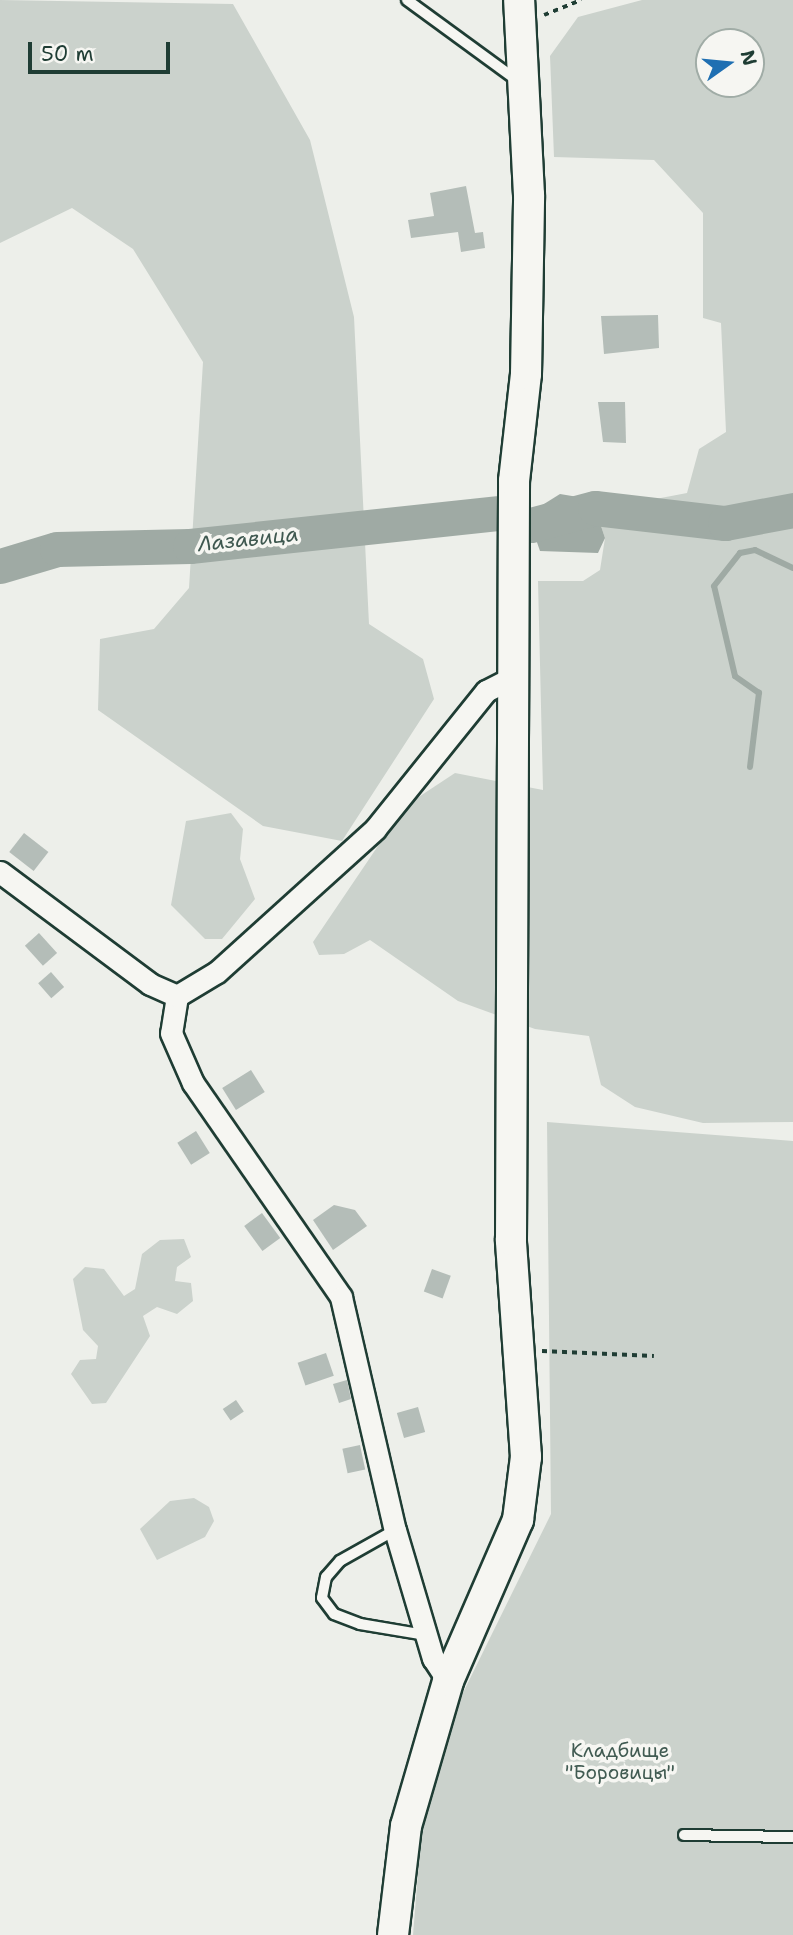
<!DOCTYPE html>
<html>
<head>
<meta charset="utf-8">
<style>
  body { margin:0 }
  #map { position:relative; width:793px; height:1935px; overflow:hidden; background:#edefea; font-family:"Shantell Sans",sans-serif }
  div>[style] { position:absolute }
  .green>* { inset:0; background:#cbd2cc }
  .water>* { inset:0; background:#9faaa4 }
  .stream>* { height:6px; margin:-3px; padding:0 3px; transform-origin:3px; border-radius:3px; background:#9faaa4 }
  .river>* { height:35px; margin:-17.5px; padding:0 17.5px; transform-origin:17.5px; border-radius:17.5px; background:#9faaa4 }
  .building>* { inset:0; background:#b4bdb8; transform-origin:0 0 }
  .path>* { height:3.5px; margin-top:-1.75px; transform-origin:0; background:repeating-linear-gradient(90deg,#1f3d34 0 5px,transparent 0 10px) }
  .roads { filter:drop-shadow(2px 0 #1f3d34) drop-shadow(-2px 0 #1f3d34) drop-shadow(0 2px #1f3d34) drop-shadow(0 -2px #1f3d34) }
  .lane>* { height:10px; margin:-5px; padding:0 5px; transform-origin:5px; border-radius:5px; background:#f6f6f2 }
  .street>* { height:21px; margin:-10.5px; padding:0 10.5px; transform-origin:10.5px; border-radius:10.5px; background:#f6f6f2 }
  .secondary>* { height:30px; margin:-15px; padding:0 15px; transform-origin:15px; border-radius:15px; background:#f6f6f2 }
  span { translate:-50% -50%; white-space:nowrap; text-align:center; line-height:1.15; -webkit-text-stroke:7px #f6f6f2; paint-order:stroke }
  .park-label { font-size:19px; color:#415b52 }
  .water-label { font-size:21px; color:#3f5850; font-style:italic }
  .north { position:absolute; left:695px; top:28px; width:70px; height:70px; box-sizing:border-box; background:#f6f6f2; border:2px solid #a0aca6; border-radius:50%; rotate:75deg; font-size:19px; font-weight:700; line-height:28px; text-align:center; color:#1f3d34 }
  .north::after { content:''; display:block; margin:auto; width:24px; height:32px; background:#1f6fb2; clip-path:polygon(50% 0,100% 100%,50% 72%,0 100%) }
  .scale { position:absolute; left:28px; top:42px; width:142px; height:32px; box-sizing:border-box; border:4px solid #1f3d34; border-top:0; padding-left:9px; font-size:21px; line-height:24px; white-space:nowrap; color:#1f3d34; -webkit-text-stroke:5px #f6f6f2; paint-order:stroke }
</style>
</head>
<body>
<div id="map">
  <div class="green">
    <i style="clip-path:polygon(0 0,233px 4px,310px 140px,354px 317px,369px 624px,423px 659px,434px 699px,342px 841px,263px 826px,98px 710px,100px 639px,154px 629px,189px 588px,203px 362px,133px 249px,72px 208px,0 243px)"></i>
    <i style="clip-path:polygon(evenodd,642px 0,793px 0,793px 1122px,703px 1123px,635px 1107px,601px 1085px,589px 1036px,535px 1029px,458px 1001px,370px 940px,344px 954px,319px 955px,313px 942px,405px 806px,455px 773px,543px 790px,538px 581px,583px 581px,600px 570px,605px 538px,595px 508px,584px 498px,645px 501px,687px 493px,699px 449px,726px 432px,721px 323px,703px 318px,703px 213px,654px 160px,554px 157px,550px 56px,578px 17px,642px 0,709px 42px,751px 42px,751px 84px,709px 84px,709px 42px)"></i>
    <i style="clip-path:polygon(231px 813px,243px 829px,240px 859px,255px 899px,222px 939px,205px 939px,171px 905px,186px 821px)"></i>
    <i style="clip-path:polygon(547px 1122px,793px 1141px,793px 1935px,413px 1935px,421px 1836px,454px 1711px,551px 1514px)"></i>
    <i style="clip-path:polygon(184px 1239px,191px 1257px,177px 1267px,175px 1281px,191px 1283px,193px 1301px,177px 1314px,157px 1307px,143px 1316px,150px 1336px,106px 1403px,92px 1404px,71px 1374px,80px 1360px,96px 1359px,98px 1346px,83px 1330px,73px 1279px,85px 1267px,104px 1269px,124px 1296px,135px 1289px,142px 1254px,160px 1240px)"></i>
    <i style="clip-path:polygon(194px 1498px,209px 1507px,214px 1521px,205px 1537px,157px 1560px,140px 1529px,170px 1501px)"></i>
  </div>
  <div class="water">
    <i style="clip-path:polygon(560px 494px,584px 498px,595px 508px,605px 538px,598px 553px,540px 551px,531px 525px,536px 509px)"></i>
  </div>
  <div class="stream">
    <i style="left:750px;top:767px;width:75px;rotate:-83.1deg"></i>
    <i style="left:759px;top:693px;width:29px;rotate:-145deg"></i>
    <i style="left:735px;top:676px;width:92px;rotate:-103.1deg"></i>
    <i style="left:714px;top:586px;width:42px;rotate:-51.8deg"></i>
    <i style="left:740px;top:553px;width:15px;rotate:-11deg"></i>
    <i style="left:755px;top:550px;width:42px;rotate:25.3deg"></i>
  </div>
  <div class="river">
    <i style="left:531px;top:525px;width:66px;rotate:-14.9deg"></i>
    <i style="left:595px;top:508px;width:131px;rotate:6.6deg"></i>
    <i style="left:725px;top:523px;width:69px;rotate:-10.8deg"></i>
    <i style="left:0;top:566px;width:59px;rotate:-16.6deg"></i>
    <i style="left:57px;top:549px;width:133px;rotate:-1.3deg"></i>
    <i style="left:190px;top:546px;width:309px;rotate:-6.1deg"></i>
  </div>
  <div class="building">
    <i style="clip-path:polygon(466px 186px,475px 233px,483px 232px,485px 248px,461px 252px,458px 232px,411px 238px,408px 220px,434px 216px,430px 193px)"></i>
    <i style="clip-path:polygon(658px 315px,659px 348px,604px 354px,601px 316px)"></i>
    <i style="clip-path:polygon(598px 402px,625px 402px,626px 443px,603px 442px)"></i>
    <i style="left:24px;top:833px;width:31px;height:24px;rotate:38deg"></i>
    <i style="left:39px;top:933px;width:27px;height:19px;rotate:48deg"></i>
    <i style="left:51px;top:972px;width:20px;height:17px;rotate:49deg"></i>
    <i style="left:251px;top:1070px;width:26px;height:34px;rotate:58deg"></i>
    <i style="left:196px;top:1131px;width:26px;height:22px;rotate:58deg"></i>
    <i style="clip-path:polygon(334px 1205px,355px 1210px,367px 1226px,333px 1250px,313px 1220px)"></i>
    <i style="left:262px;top:1213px;width:31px;height:22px;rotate:54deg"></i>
    <i style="left:432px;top:1269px;width:20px;height:24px;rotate:20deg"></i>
    <i style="left:326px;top:1353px;width:24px;height:30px;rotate:71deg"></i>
    <i style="clip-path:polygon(347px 1380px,351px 1399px,339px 1403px,333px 1384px)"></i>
    <i style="left:236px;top:1400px;width:14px;height:16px;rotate:56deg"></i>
    <i style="left:418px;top:1407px;width:26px;height:22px;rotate:74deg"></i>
    <i style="left:360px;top:1445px;width:25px;height:18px;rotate:78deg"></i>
  </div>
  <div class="path">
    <i style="left:544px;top:15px;width:40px;rotate:-22deg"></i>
    <i style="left:542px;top:1351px;width:112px;rotate:2.6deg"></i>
  </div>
  <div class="roads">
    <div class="lane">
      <i style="left:407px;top:0;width:137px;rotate:36.1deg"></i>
      <i style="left:395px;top:1530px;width:63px;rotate:150.6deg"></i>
      <i style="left:340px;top:1561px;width:21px;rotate:131deg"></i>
      <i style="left:326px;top:1577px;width:21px;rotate:101deg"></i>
      <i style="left:322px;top:1598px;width:20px;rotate:53deg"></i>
      <i style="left:334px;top:1614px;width:28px;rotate:21deg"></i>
      <i style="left:360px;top:1624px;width:67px;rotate:9.5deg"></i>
      <i style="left:684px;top:1835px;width:109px;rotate:1.1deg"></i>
    </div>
    <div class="street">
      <i style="left:0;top:872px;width:187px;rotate:36.7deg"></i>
      <i style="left:150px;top:984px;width:30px;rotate:24deg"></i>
      <i style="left:177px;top:996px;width:37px;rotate:99deg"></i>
      <i style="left:171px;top:1033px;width:55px;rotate:66.3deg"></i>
      <i style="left:193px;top:1083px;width:260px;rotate:55.3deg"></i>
      <i style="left:341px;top:1297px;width:239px;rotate:77deg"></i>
      <i style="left:395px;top:1530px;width:134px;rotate:73.5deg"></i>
      <i style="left:433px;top:1658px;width:27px;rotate:57deg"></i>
      <i style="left:177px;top:996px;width:47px;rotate:-31deg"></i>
      <i style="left:217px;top:972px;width:213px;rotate:-42.1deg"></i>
      <i style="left:375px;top:829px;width:177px;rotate:-51.2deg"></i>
      <i style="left:486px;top:691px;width:33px;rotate:-27deg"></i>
    </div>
    <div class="secondary">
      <i style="left:393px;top:1935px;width:110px;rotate:-83.2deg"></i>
      <i style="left:406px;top:1826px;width:151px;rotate:-73.8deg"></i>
      <i style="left:448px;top:1681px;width:176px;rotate:-66.5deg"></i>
      <i style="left:518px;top:1520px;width:64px;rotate:-82.8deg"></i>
      <i style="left:526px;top:1457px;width:218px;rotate:-94deg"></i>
      <i style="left:511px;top:1240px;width:759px;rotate:-89.77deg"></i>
      <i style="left:514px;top:481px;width:108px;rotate:-83.6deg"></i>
      <i style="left:526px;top:374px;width:179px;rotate:-89deg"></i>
      <i style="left:529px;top:195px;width:195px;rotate:-92.9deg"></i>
    </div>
  </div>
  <div class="park-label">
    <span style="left:620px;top:1762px">Кладбище<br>"Боровицы"</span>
  </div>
  <div class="water-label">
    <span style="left:248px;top:539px;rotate:-6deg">Лазавица</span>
  </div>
  <div class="north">N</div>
  <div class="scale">50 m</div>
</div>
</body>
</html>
